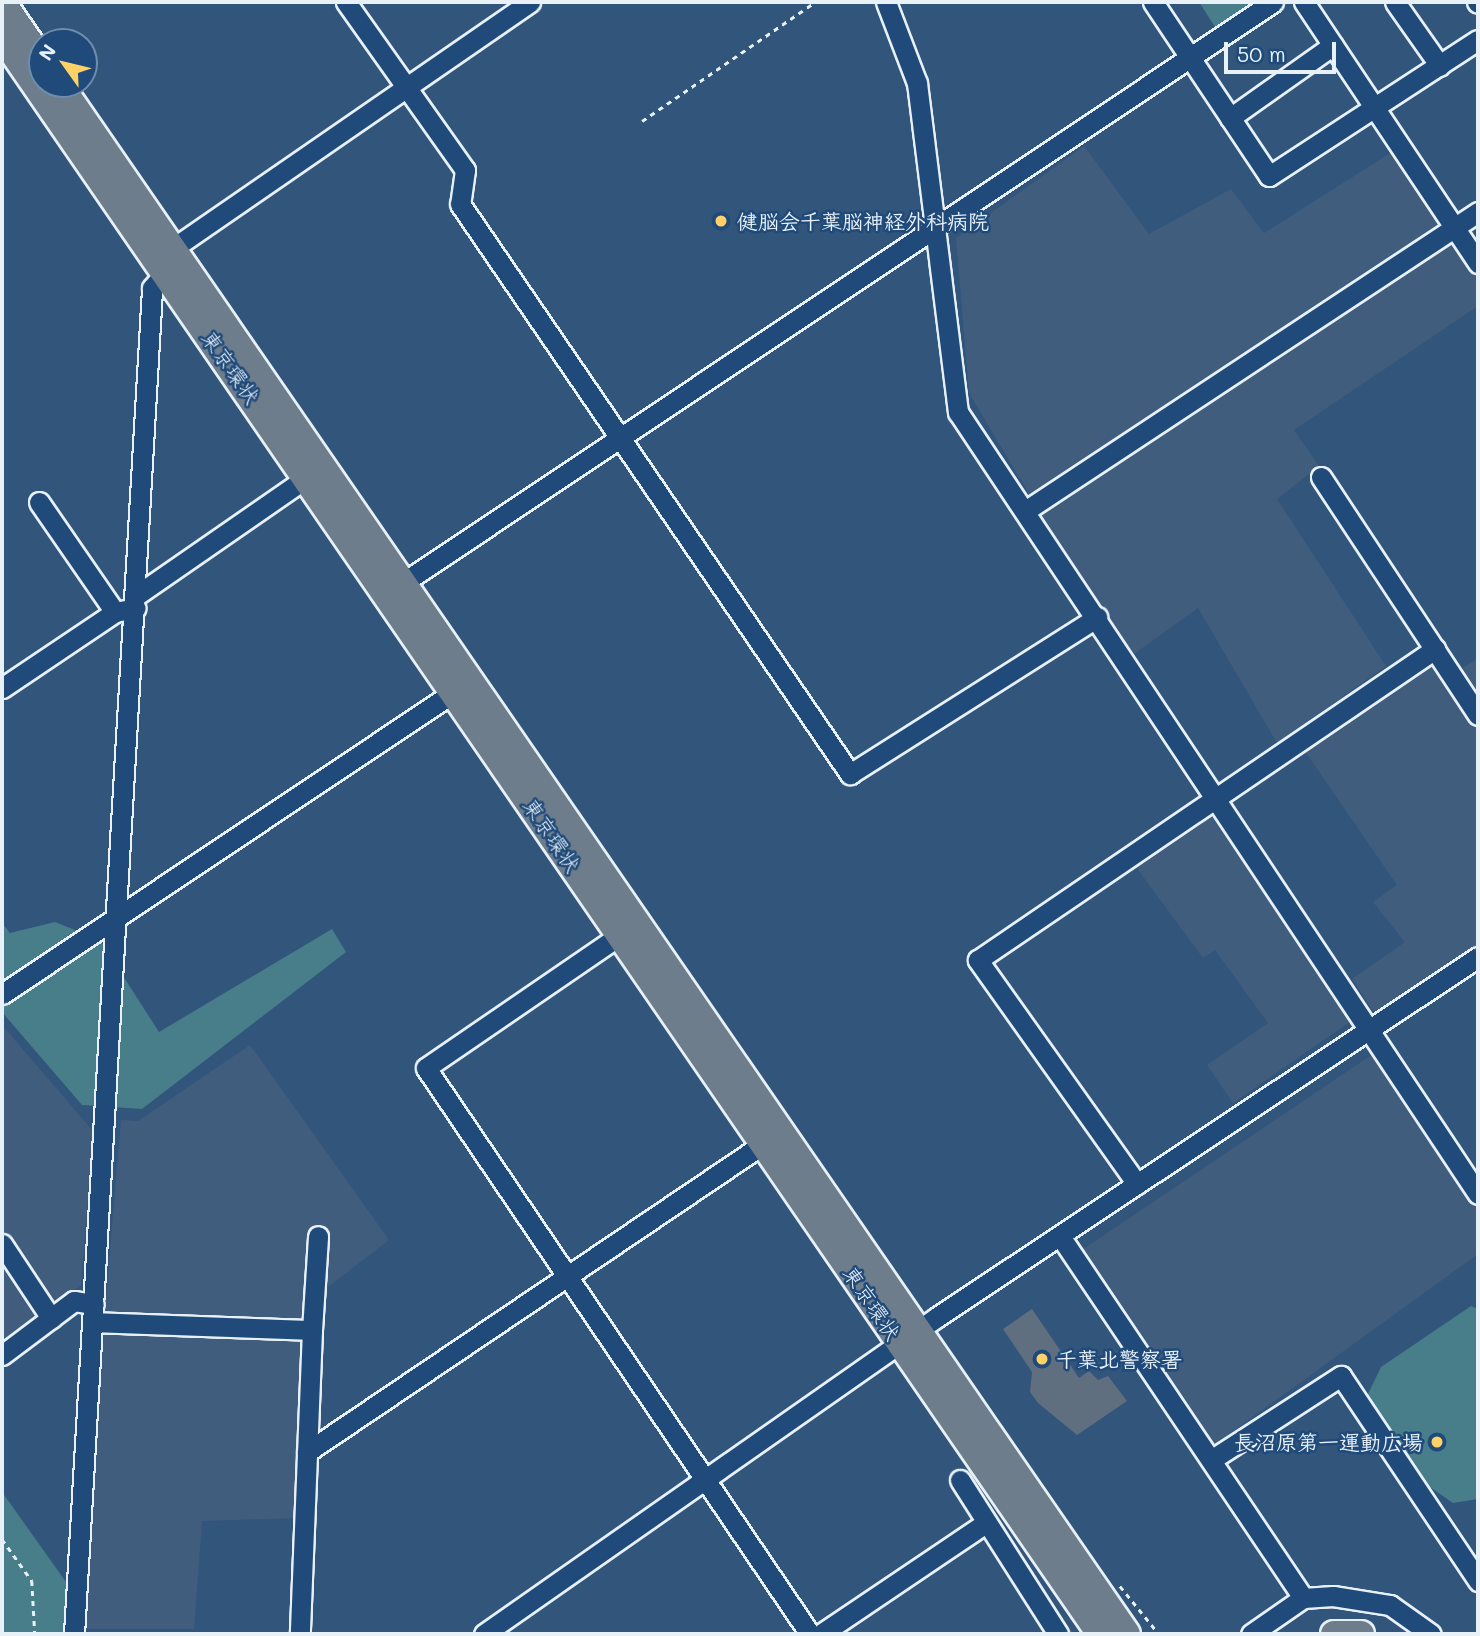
<!DOCTYPE html>
<html>
<head>
<meta charset="utf-8">
<style>
  body { margin:0 }
  #map { position:relative; width:1480px; height:1636px; overflow:hidden; background:#32557c; font-family:Mali,"Klee One",sans-serif }
  div>[style] { position:absolute }
  .built>* { inset:0; background:#405d7d }
  .green>* { inset:0; background:#487d8a }
  .building>* { inset:0; background:#606f80 }
  .path>* { height:2.5px; margin-top:-1.25px; transform-origin:0; background:repeating-linear-gradient(90deg,#e8f1f8 0 5px,transparent 0 10px) }
  .roads { filter:drop-shadow(2px 0 #e8f1f8) drop-shadow(-2px 0 #e8f1f8) drop-shadow(0 2px #e8f1f8) drop-shadow(0 -2px #e8f1f8) }
  .minor>* { height:19px; margin:-9.5px; padding:0 9.5px; transform-origin:9.5px; border-radius:9.5px; background:#1f4a7a }
  .highway>* { height:26px; margin:-13px; padding:0 13px; transform-origin:13px; border-radius:13px; background:#6d7d8c }
  .dots>* { width:19px; height:19px; translate:-50% -50%; box-sizing:border-box; border:4px solid #1f4a7a; border-radius:50% }
  span { translate:-50% -50%; white-space:nowrap; text-align:center; line-height:1.15; -webkit-text-stroke:5px #1f4a7a; paint-order:stroke }
  .poi-label { font-size:21px; color:#e8f1f8; font-weight:700 }
  .left { translate:0 -50%; text-align:left }
  .right { translate:-100% -50%; text-align:right }
  .street-label { font-size:21px; color:#e8f1f8 }
  .frame { position:absolute; inset:0; border:4px solid #e8f1f8; pointer-events:none }
  .north { position:absolute; left:28px; top:28px; width:70px; height:70px; box-sizing:border-box; background:#1f4a7a; border:2px solid #6f8dac; border-radius:50%; rotate:304deg; font-size:19px; font-weight:700; line-height:28px; text-align:center; color:#e8f1f8 }
  .north::after { content:''; display:block; margin:auto; width:24px; height:32px; background:#ffd166; clip-path:polygon(50% 0,100% 100%,50% 72%,0 100%) }
  .scale { position:absolute; left:1224px; top:42px; width:112px; height:32px; box-sizing:border-box; border:4px solid #e8f1f8; border-top:0; padding-left:9px; font-size:21px; line-height:24px; white-space:nowrap; color:#e8f1f8; -webkit-text-stroke:5px #1f4a7a; paint-order:stroke }
</style>
</head>
<body>
<div id="map">
  <div class="built">
    <i style="clip-path:polygon(1084px 146px,1149px 234px,1231px 189px,1264px 233px,1395px 150px,1445px 225px,1032px 499px,969px 393px,956px 238px)"></i>
    <i style="clip-path:polygon(1455px 240px,1478px 272px,1478px 306px,1294px 430px,1319px 466px,1277px 499px,1386px 666px,1277px 743px,1198px 608px,1134px 654px,1040px 516px)"></i>
    <i style="clip-path:polygon(1432px 657px,1478px 729px,1478px 945px,1376px 1015px,1352px 979px,1405px 942px,1373px 902px,1397px 885px,1302px 747px)"></i>
    <i style="clip-path:polygon(1478px 658px,1478px 703px,1458px 671px)"></i>
    <i style="clip-path:polygon(1215px 806px,1354px 1019px,1233px 1103px,1207px 1065px,1268px 1023px,1215px 950px,1203px 958px,1133px 863px)"></i>
    <i style="clip-path:polygon(2px 1025px,93px 1131px,81px 1286px,51px 1304px,2px 1231px)"></i>
    <i style="clip-path:polygon(250px 1045px,389px 1240px,324px 1290px,326px 1227px,312px 1227px,304px 1322px,105px 1311px,121px 1120px,138px 1121px)"></i>
    <i style="clip-path:polygon(1373px 1054px,1478px 1208px,1478px 1254px,1210px 1448px,1079px 1252px)"></i>
    <i style="clip-path:polygon(2px 1258px,40px 1314px,38px 1322px,2px 1348px)"></i>
    <i style="clip-path:polygon(104px 1331px,307px 1337px,299px 1518px,202px 1521px,194px 1629px,84px 1629px)"></i>
  </div>
  <div class="green">
    <i style="clip-path:polygon(1199px 2px,1255px 2px,1259px 7px,1219px 33px)"></i>
    <i style="clip-path:polygon(55px 922px,100px 940px,159px 1032px,332px 929px,346px 952px,142px 1109px,82px 1105px,2px 1012px,2px 923px,10px 933px)"></i>
    <i style="clip-path:polygon(1471px 1306px,1478px 1309px,1478px 1499px,1453px 1503px,1427px 1485px,1366px 1398px,1381px 1367px)"></i>
    <i style="clip-path:polygon(2px 1492px,71px 1589px,67px 1634px,2px 1634px)"></i>
  </div>
  <div class="building">
    <i style="clip-path:polygon(1032px 1309px,1079px 1378px,1089px 1371px,1098px 1380px,1108px 1376px,1127px 1401px,1077px 1435px,1038px 1403px,1030px 1392px,1032px 1372px,1003px 1329px)"></i>
  </div>
  <div class="path">
    <i style="left:642px;top:121px;width:210px;rotate:-34.5deg"></i>
    <i style="left:2px;top:1539px;width:52px;rotate:54.5deg"></i>
    <i style="left:32px;top:1581px;width:53px;rotate:86.8deg"></i>
    <i style="left:1120px;top:1586px;width:62px;rotate:50.9deg"></i>
  </div>
  <div class="roads">
    <div class="minor">
      <i style="left:346px;top:2px;width:206px;rotate:54.7deg"></i>
      <i style="left:465px;top:170px;width:34px;rotate:98deg"></i>
      <i style="left:460px;top:204px;width:691px;rotate:55.62deg"></i>
      <i style="left:850px;top:774px;width:293px;rotate:-32.4deg"></i>
      <i style="left:886px;top:2px;width:87px;rotate:69.1deg"></i>
      <i style="left:917px;top:83px;width:332px;rotate:82.9deg"></i>
      <i style="left:958px;top:412px;width:939px;rotate:56.38deg"></i>
      <i style="left:1153px;top:2px;width:209px;rotate:56.3deg"></i>
      <i style="left:1269px;top:176px;width:249px;rotate:-33.1deg"></i>
      <i style="left:1304px;top:2px;width:314px;rotate:56.3deg"></i>
      <i style="left:1395px;top:2px;width:78px;rotate:54.9deg"></i>
      <i style="left:1477px;top:2px;width:1px;rotate:45deg"></i>
      <i style="left:1230px;top:118px;width:126px;rotate:-35.3deg"></i>
      <i style="left:172px;top:249px;width:435px;rotate:-34.6deg"></i>
      <i style="left:1321px;top:477px;width:285px;rotate:56.6deg"></i>
      <i style="left:39px;top:502px;width:134px;rotate:55.4deg"></i>
      <i style="left:1025px;top:511px;width:543px;rotate:-33.43deg"></i>
      <i style="left:392px;top:590px;width:1059px;rotate:-33.72deg"></i>
      <i style="left:137px;top:595px;width:206px;rotate:-34.7deg"></i>
      <i style="left:2px;top:688px;width:136px;rotate:-33.9deg"></i>
      <i style="left:115px;top:612px;width:21px;rotate:-11deg"></i>
      <i style="left:620px;top:935px;width:235px;rotate:145.6deg"></i>
      <i style="left:426px;top:1068px;width:684px;rotate:55.85deg"></i>
      <i style="left:2px;top:994px;width:544px;rotate:-33.75deg"></i>
      <i style="left:1137px;top:1184px;width:275px;rotate:-125.4deg"></i>
      <i style="left:978px;top:960px;width:553px;rotate:-34.24deg"></i>
      <i style="left:1060px;top:1236px;width:436px;rotate:56.1deg"></i>
      <i style="left:2px;top:1244px;width:89px;rotate:56.5deg"></i>
      <i style="left:93px;top:1322px;width:219px;rotate:2.1deg"></i>
      <i style="left:312px;top:1330px;width:304px;rotate:92.3deg"></i>
      <i style="left:312px;top:1330px;width:94px;rotate:-86.3deg"></i>
      <i style="left:2px;top:1355px;width:90px;rotate:-36.9deg"></i>
      <i style="left:74px;top:1301px;width:20px;rotate:9deg"></i>
      <i style="left:307px;top:1452px;width:550px;rotate:-34.04deg"></i>
      <i style="left:1211px;top:1460px;width:155px;rotate:-32.9deg"></i>
      <i style="left:1341px;top:1376px;width:247px;rotate:56.2deg"></i>
      <i style="left:960px;top:1480px;width:183px;rotate:57.5deg"></i>
      <i style="left:74px;top:1634px;width:1348px;rotate:-86.68deg"></i>
      <i style="left:152px;top:288px;width:20px;rotate:-49deg"></i>
      <i style="left:484px;top:1634px;width:553px;rotate:-34.98deg"></i>
      <i style="left:937px;top:1317px;width:650px;rotate:-33.64deg"></i>
      <i style="left:821px;top:1634px;width:197px;rotate:-34deg"></i>
      <i style="left:1251px;top:1634px;width:63px;rotate:-34.7deg"></i>
      <i style="left:1303px;top:1598px;width:30px;rotate:-4deg"></i>
      <i style="left:1333px;top:1596px;width:58px;rotate:9deg"></i>
      <i style="left:1390px;top:1605px;width:50px;rotate:35.3deg"></i>
    </div>
    <div class="highway">
      <i style="left:2px;top:2px;width:70px;rotate:55.4deg"></i>
      <i style="left:2px;top:37px;width:1938px;rotate:55.49deg"></i>
      <i style="left:59px;top:84px;width:1882px;rotate:55.43deg"></i>
      <i style="left:1334px;top:1634px;width:27px"></i>
    </div>
  </div>
  <div class="dots">
    <i style="left:721px;top:221px;background:#ffd166"></i>
    <i style="left:1042px;top:1359px;background:#ffd166"></i>
    <i style="left:1437px;top:1442px;background:#ffd166"></i>
  </div>
  <div class="poi-label">
    <span class="left" style="left:737px;top:221px">健脳会千葉脳神経外科病院</span>
    <span class="left" style="left:1056px;top:1359px">千葉北警察署</span>
    <span class="right" style="left:1423px;top:1442px">長沼原第一運動広場</span>
  </div>
  <div class="street-label">
    <span style="left:231px;top:367px;rotate:55deg">東京環状</span>
    <span style="left:552px;top:835px;rotate:56deg">東京環状</span>
    <span style="left:872px;top:1303px;rotate:56deg">東京環状</span>
  </div>
  <div class="frame"></div>
  <div class="north">N</div>
  <div class="scale">50 m</div>
</div>
</body>
</html>
